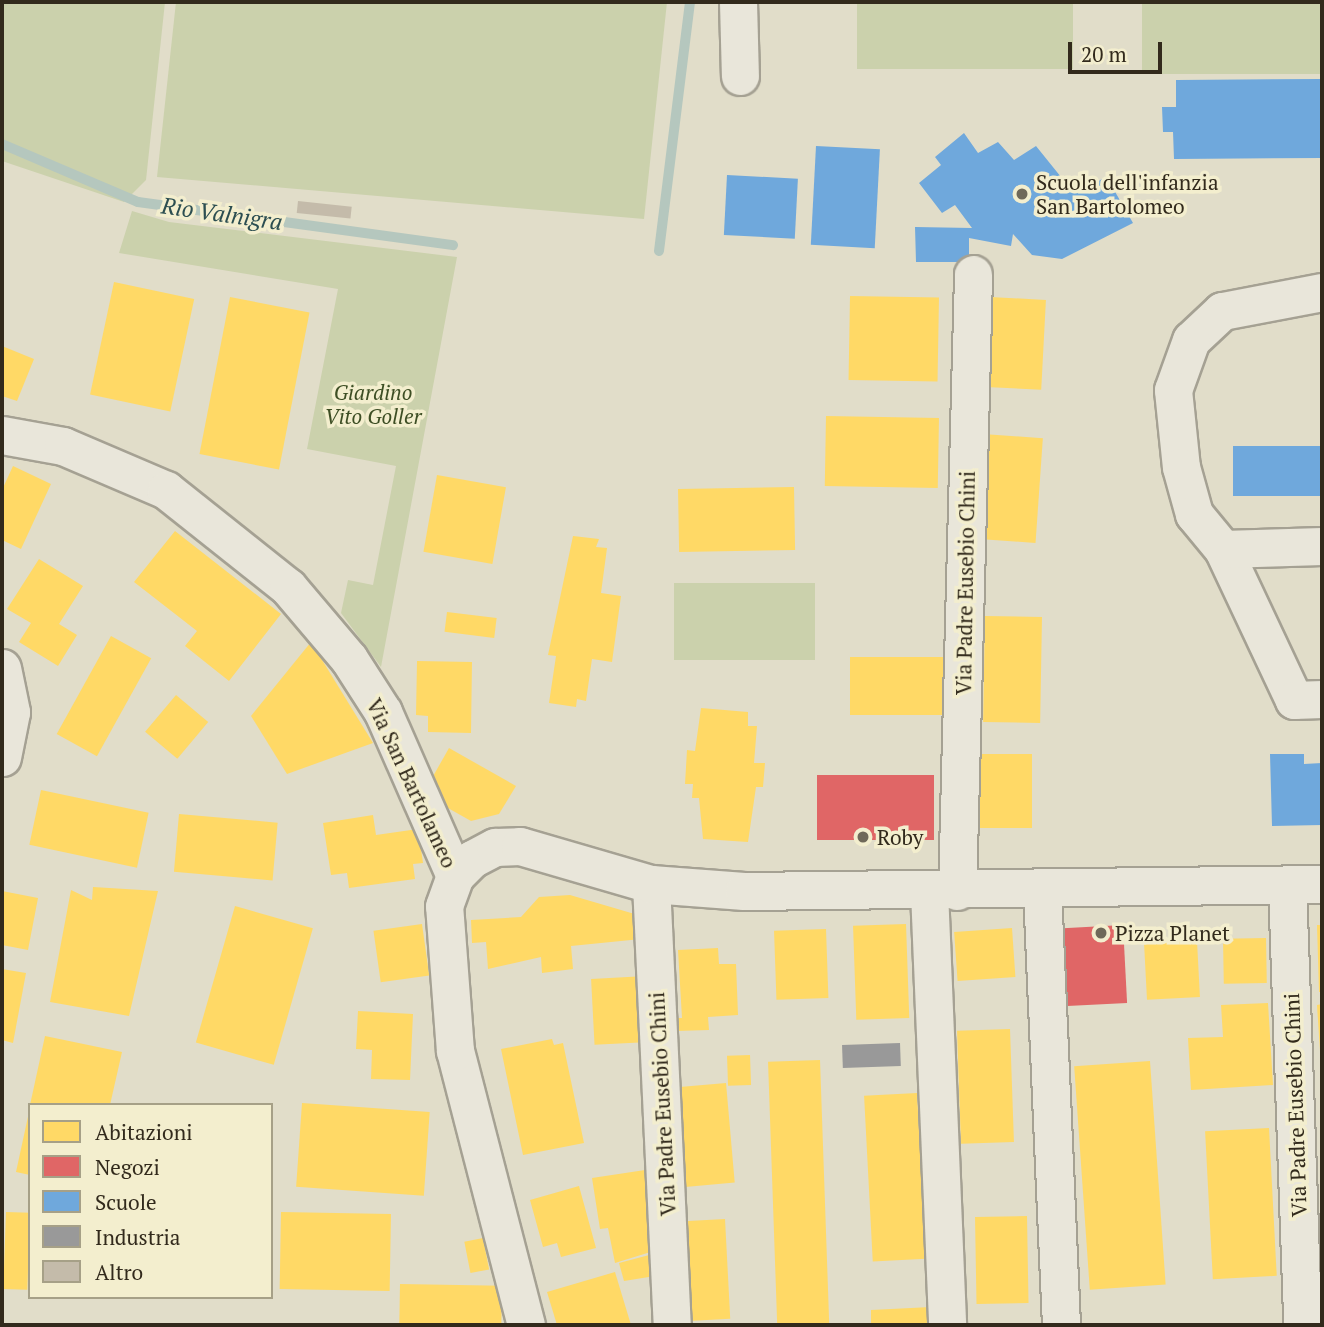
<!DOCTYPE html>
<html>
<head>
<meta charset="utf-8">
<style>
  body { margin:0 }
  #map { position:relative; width:1324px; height:1327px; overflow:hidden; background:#e1ddc9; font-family:"PT Serif",serif }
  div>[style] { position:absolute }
  .green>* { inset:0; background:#cbd1ac; transform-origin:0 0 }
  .homes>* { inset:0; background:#ffd966; transform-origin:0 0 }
  .shops>* { inset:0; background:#e06666; transform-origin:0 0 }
  .schools>* { inset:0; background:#6fa8dc; transform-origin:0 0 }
  .industry>* { inset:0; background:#999; transform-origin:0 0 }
  .stream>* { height:10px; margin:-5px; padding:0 5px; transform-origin:5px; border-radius:5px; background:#b5c7be }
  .building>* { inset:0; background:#c4bbaa; transform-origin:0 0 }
  .roads { filter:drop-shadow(2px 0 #a5a193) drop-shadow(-2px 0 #a5a193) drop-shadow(0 2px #a5a193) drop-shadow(0 -2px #a5a193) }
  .minor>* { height:37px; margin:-18.5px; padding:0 18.5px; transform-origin:18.5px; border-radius:18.5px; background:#e9e6da }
  .dots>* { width:19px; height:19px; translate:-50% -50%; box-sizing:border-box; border:4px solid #f3eece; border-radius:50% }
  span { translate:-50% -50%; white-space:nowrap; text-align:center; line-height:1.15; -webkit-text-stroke:7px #f3eece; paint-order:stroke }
  .poi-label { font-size:21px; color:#322a1c }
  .left { translate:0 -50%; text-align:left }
  .park-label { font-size:21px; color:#3d4e24; font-style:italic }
  .street-label { font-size:21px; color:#322a1c }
  .water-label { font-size:23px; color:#2c4e51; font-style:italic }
  .frame { position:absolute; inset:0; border:4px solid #322a1c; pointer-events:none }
  .legend { position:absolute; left:28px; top:1103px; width:245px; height:196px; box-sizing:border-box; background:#f3eece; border:2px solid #a6a087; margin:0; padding:9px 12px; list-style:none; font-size:21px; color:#322a1c }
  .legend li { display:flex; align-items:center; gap:14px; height:35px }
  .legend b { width:35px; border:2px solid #a6a087 }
  .scale { position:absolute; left:1068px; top:42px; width:94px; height:32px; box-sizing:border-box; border:4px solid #322a1c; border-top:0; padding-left:9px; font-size:21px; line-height:24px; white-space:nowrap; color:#322a1c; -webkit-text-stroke:5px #f3eece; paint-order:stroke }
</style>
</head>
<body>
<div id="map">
  <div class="green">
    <i style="clip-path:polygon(2px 2px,165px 2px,146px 180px,124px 202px,2px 161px)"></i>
    <i style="clip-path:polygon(176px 2px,667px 2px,644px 219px,157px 177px)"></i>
    <i style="left:857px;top:2px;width:216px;height:67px"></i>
    <i style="left:1142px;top:2px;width:180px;height:72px"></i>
    <i style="clip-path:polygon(132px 211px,169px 222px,457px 257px,381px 667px,341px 613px,348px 580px,373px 585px,396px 466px,307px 449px,338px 289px,119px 253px)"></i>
    <i style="left:815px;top:583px;width:77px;height:141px;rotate:90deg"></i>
  </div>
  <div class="homes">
    <i style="left:114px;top:282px;width:82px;height:115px;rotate:12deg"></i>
    <i style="left:850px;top:296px;width:89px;height:84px;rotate:1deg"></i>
    <i style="left:230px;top:297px;width:81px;height:160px;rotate:11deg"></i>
    <i style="left:990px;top:297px;width:56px;height:90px;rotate:3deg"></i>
    <i style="clip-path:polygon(2px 346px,34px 359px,17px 401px,2px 396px)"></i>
    <i style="left:826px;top:416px;width:113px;height:70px;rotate:1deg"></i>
    <i style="left:983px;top:434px;width:60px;height:105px;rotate:4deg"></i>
    <i style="clip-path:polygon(13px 466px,51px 484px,21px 549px,2px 540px,2px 490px)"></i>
    <i style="left:437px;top:475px;width:70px;height:78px;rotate:10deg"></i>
    <i style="left:794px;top:487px;width:63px;height:116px;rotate:89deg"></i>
    <i style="clip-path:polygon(175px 531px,281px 614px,229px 681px,185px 646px,197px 631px,134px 582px)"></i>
    <i style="clip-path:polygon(573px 536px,599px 539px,596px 547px,607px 548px,601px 593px,621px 596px,612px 662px,592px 659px,586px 701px,577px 699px,576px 707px,549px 703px,556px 656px,548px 655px)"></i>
    <i style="clip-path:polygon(39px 559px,83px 586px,59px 624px,77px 635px,58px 666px,19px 642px,31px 623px,7px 609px)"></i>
    <i style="left:447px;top:612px;width:50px;height:20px;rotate:7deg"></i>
    <i style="left:985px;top:616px;width:57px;height:106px;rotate:1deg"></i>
    <i style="left:111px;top:636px;width:46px;height:112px;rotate:29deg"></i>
    <i style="clip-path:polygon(311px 642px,373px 743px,287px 774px,251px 716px)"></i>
    <i style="left:850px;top:657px;width:101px;height:58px"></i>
    <i style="clip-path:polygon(417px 661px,472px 662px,471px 733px,428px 732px,428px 716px,416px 715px)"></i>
    <i style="left:176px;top:695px;width:42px;height:48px;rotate:40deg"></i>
    <i style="clip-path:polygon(701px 708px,748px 712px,748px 726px,757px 726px,754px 763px,765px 763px,763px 787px,756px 787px,748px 842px,703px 839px,699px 798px,692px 798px,693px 784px,685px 784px,687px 750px,695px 751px)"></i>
    <i style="clip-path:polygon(449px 748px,516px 786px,499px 814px,471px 821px,423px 794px)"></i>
    <i style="left:974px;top:754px;width:58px;height:74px"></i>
    <i style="left:41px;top:790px;width:110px;height:56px;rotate:12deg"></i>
    <i style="left:179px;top:814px;width:99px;height:58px;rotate:5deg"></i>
    <i style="clip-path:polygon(373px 815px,376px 835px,418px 829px,423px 863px,413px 864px,415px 879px,349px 888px,347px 873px,331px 875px,323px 823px)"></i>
    <i style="clip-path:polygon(93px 887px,158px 891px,129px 1016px,50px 1002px,71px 890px,92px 900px)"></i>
    <i style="clip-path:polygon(2px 891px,38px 898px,28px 950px,2px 945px)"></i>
    <i style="clip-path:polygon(570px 895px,638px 915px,641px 939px,571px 946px,573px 969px,542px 973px,541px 957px,488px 969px,486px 942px,472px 943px,471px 920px,521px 917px,539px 897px)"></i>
    <i style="left:235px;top:906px;width:81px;height:142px;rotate:16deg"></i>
    <i style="left:422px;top:924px;width:52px;height:49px;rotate:82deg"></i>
    <i style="left:906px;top:924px;width:94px;height:53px;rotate:88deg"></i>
    <i style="clip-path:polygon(1317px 925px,1322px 925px,1322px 992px,1319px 992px)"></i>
    <i style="left:1012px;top:928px;width:49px;height:58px;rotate:86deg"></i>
    <i style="left:826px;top:929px;width:69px;height:52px;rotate:88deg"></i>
    <i style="left:1266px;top:938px;width:45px;height:43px;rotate:89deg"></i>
    <i style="left:1197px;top:941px;width:56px;height:53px;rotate:87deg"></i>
    <i style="clip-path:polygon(718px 948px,719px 964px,736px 964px,738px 1015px,708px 1017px,709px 1030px,676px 1031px,675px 1018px,682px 1018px,678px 950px)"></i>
    <i style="clip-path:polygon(2px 969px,26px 973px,13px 1043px,2px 1040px)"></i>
    <i style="left:646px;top:976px;width:66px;height:55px;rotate:87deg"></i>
    <i style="clip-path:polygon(1268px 1003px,1273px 1085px,1191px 1090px,1188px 1038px,1223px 1037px,1221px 1005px)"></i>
    <i style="clip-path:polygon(1322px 1004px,1322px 1051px,1320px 1051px,1317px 1005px)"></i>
    <i style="clip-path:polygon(358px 1011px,413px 1014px,410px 1080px,371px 1079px,372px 1050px,356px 1049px)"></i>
    <i style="left:1010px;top:1029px;width:113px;height:53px;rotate:88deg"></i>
    <i style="clip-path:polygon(45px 1036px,122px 1052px,110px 1105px,30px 1105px)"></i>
    <i style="clip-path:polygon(552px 1039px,554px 1045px,563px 1043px,584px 1143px,523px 1155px,501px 1049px)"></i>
    <i style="left:750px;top:1055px;width:30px;height:23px;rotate:88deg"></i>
    <i style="left:820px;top:1060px;width:265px;height:52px;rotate:88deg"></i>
    <i style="left:1150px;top:1061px;width:224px;height:76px;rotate:86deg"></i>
    <i style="left:726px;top:1083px;width:100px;height:58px;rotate:85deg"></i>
    <i style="left:917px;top:1093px;width:166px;height:53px;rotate:87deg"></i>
    <i style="left:302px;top:1103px;width:128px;height:84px;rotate:4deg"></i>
    <i style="clip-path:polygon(29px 1112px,30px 1112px,30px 1175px,16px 1172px)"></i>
    <i style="left:1269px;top:1128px;width:148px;height:64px;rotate:87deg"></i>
    <i style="clip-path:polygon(645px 1170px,657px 1250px,615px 1263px,608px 1228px,600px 1229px,592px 1178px)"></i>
    <i style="clip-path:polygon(579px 1186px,596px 1248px,561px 1257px,557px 1243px,543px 1247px,530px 1200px)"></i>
    <i style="left:6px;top:1212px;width:24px;height:77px;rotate:2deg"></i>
    <i style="left:281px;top:1212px;width:110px;height:77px;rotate:1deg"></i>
    <i style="left:1027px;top:1216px;width:87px;height:52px;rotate:89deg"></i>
    <i style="left:725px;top:1219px;width:100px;height:46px;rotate:87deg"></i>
    <i style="left:483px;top:1238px;width:32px;height:19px;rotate:79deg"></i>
    <i style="clip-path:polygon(653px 1254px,655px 1276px,624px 1281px,619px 1263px)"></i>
    <i style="clip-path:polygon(615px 1272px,631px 1325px,557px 1325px,547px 1292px)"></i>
    <i style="left:400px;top:1284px;width:102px;height:41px;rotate:1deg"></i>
    <i style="clip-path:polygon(931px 1307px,932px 1325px,871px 1325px,871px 1310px)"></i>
  </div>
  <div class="shops">
    <i style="left:817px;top:775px;width:117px;height:65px"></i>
    <i style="left:1123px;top:925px;width:78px;height:60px;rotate:87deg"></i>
  </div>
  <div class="schools">
    <i style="clip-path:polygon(1322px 79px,1322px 158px,1174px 159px,1173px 132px,1163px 132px,1162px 107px,1176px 107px,1176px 80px)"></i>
    <i style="clip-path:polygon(964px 133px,978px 153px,998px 142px,1014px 160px,1036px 146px,1061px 177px,1096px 183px,1106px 176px,1133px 223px,1062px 259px,1032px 255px,1013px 234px,1011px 246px,969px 238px,969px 262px,916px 262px,915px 227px,972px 228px,955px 205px,942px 213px,919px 183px,941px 165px,935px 157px)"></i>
    <i style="left:816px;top:146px;width:64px;height:99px;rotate:3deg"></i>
    <i style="left:727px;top:175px;width:71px;height:60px;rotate:3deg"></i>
    <i style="left:1322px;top:446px;width:50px;height:89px;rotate:90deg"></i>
    <i style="clip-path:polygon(1270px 754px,1304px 754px,1304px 764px,1322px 763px,1322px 825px,1272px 826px)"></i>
  </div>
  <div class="industry">
    <i style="left:900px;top:1043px;width:23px;height:58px;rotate:88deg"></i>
  </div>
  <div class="stream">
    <i style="left:2px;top:144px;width:148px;rotate:23.1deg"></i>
    <i style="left:138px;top:202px;width:318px;rotate:7.8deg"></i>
    <i style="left:659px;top:251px;width:250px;rotate:-82.9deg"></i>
  </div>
  <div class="building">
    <i style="left:298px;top:201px;width:54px;height:12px;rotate:6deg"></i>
  </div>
  <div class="roads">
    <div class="minor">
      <i style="left:738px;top:2px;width:74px;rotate:88.5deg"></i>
      <i style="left:1322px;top:292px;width:102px;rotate:169.2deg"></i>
      <i style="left:1222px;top:311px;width:42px;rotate:136.9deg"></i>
      <i style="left:1191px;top:340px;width:53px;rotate:109.8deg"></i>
      <i style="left:1173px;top:390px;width:77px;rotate:84.1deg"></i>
      <i style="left:1181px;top:467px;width:49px;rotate:74.5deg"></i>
      <i style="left:1194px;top:514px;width:45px;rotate:50.4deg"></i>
      <i style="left:1223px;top:549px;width:167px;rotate:64.8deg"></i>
      <i style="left:1294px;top:700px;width:28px;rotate:-2deg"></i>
      <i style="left:2px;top:435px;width:62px;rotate:10.2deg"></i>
      <i style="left:63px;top:446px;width:112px;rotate:23.1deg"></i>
      <i style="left:166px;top:490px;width:156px;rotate:38.5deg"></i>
      <i style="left:288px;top:587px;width:94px;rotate:49.7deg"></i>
      <i style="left:349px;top:659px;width:63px;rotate:57.3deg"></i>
      <i style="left:383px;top:712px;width:179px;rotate:66.3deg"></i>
      <i style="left:1223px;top:549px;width:99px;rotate:-1.7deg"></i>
      <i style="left:2px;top:668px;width:45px;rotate:78.4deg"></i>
      <i style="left:11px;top:712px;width:46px;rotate:101.3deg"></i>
      <i style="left:651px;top:884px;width:441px;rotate:87.3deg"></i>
      <i style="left:1287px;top:885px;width:440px;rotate:88deg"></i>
      <i style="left:1042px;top:890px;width:435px;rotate:87.5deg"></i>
      <i style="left:929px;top:891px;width:434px;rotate:87.6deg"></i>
      <i style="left:957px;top:891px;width:617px;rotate:-88.51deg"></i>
      <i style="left:526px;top:1325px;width:283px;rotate:-104.5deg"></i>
      <i style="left:455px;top:1051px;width:145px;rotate:-94.3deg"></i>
      <i style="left:444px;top:906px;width:32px;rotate:-70deg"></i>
      <i style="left:455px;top:876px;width:24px;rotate:-45deg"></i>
      <i style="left:472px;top:859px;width:26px;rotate:-28deg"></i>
      <i style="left:495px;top:847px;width:25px;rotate:-2deg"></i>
      <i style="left:520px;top:846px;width:136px;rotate:16.2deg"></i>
      <i style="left:651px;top:884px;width:93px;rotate:4.3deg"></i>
      <i style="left:744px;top:891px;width:578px;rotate:-0.69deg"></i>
    </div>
  </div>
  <div class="dots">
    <i style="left:1022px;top:194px;background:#6f6959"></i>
    <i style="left:863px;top:837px;background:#6f6959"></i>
    <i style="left:1101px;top:933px;background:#6f6959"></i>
  </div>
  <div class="poi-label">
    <span class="left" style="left:1036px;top:194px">Scuola dell'infanzia<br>San Bartolomeo</span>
    <span class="left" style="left:877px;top:837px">Roby</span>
    <span class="left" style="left:1115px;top:933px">Pizza Planet</span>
  </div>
  <div class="park-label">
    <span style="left:373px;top:404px">Giardino<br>Vito Goller</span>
  </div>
  <div class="street-label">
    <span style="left:965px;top:583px;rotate:-89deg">Via Padre Eusebio Chini</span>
    <span style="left:412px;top:783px;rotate:65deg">Via San Bartolameo</span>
    <span style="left:662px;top:1104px;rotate:-93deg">Via Padre Eusebio Chini</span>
    <span style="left:1295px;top:1105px;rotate:-92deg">Via Padre Eusebio Chini</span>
  </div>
  <div class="water-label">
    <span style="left:222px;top:214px;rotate:8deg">Rio Valnigra</span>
  </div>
  <div class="frame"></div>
  <ul class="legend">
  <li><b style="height:19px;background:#ffd966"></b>Abitazioni</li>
  <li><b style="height:19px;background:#e06666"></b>Negozi</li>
  <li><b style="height:19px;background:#6fa8dc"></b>Scuole</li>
  <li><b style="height:19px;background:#999"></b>Industria</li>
  <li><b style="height:19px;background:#c4bbaa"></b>Altro</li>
  </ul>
  <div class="scale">20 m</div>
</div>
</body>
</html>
